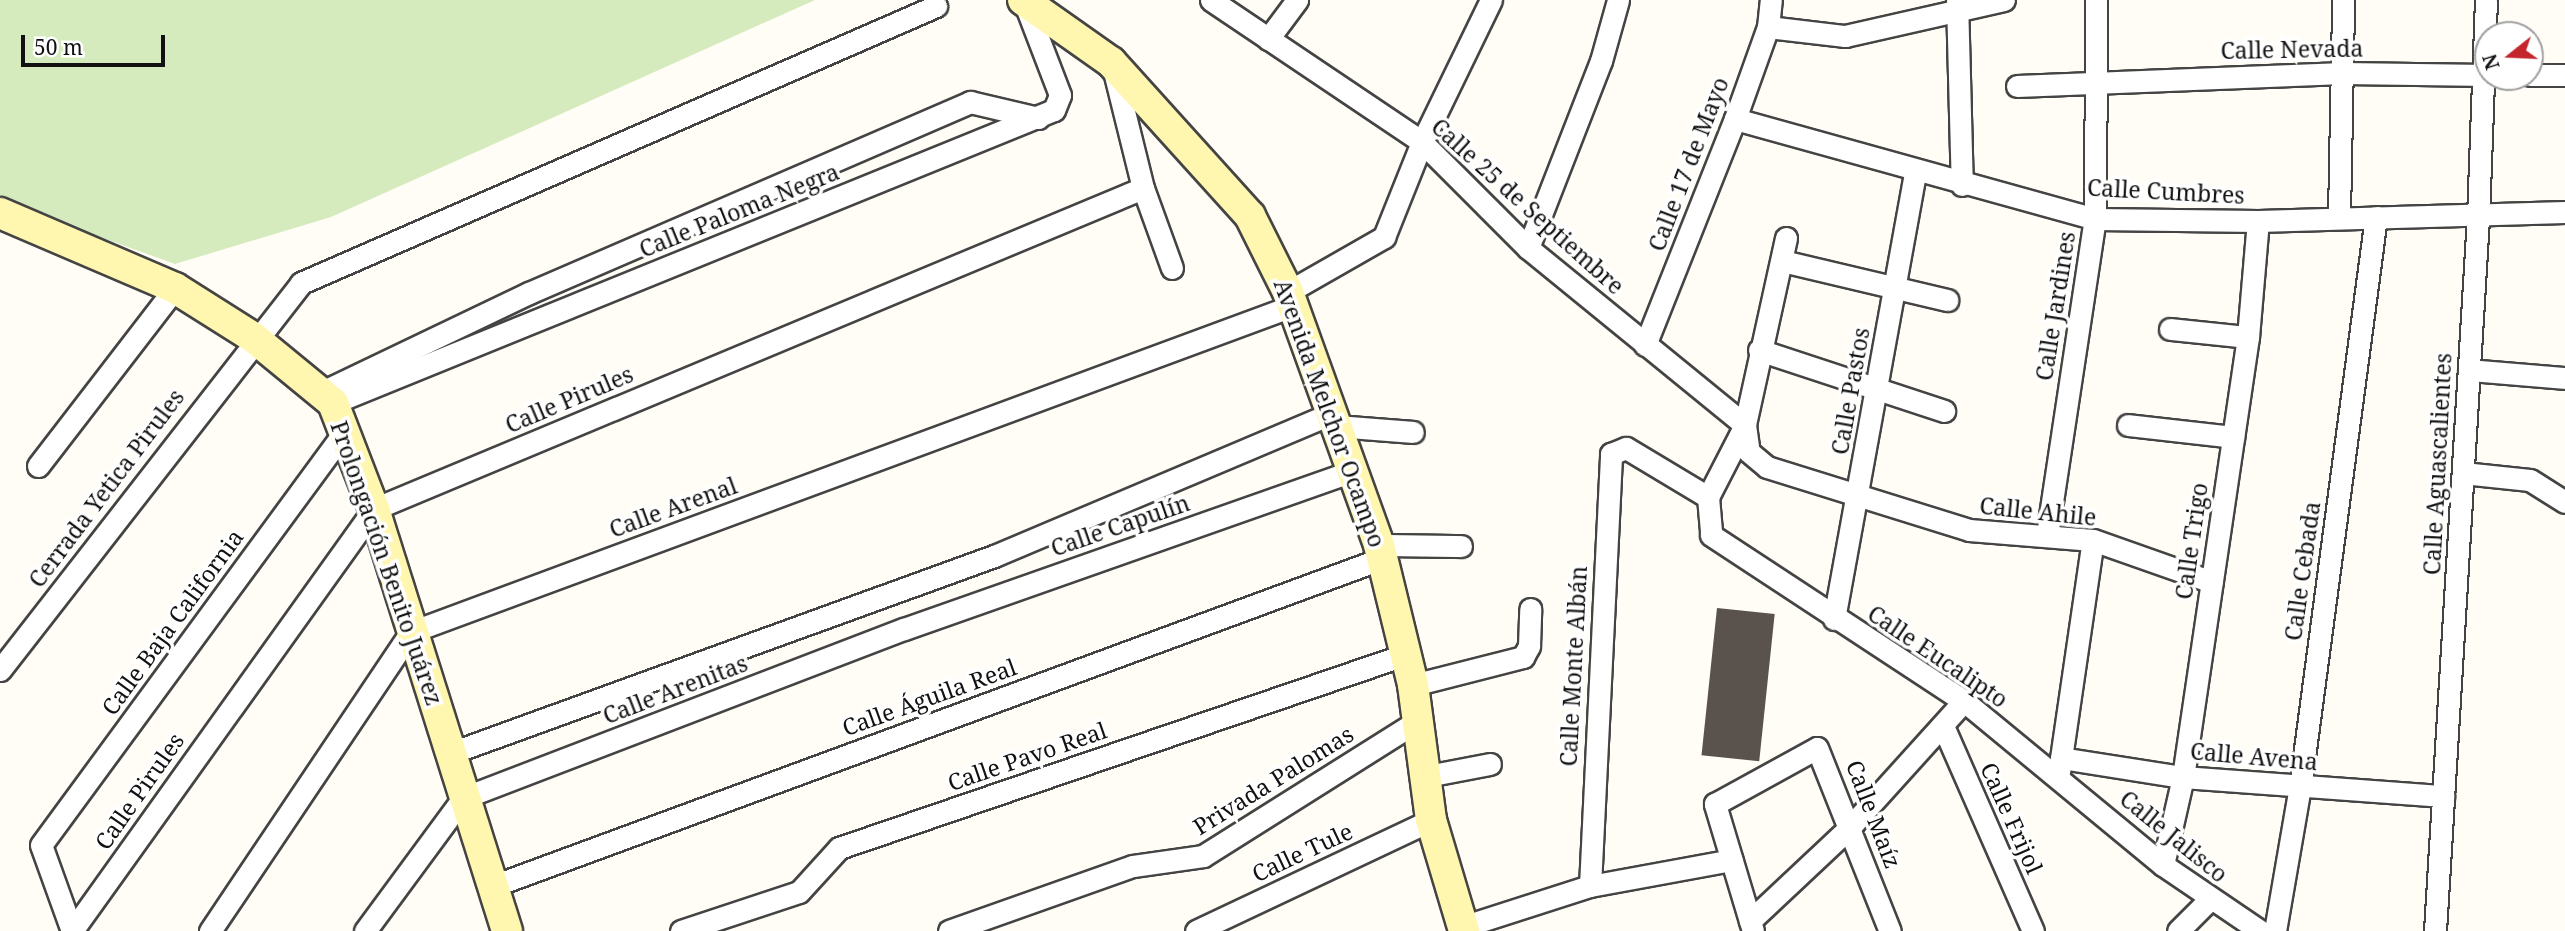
<!DOCTYPE html>
<html>
<head>
<meta charset="utf-8">
<style>
  body { margin:0 }
  #map { position:relative; width:2565px; height:931px; overflow:hidden; background:#fffdf5; font-family:"Noto Serif",serif }
  div>[style] { position:absolute }
  .green>* { inset:0; background:#d5ebbd }
  .building>* { inset:0; background:#5a524d; transform-origin:0 0 }
  .roads { filter:drop-shadow(2px 0 #444) drop-shadow(-2px 0 #444) drop-shadow(0 2px #444) drop-shadow(0 -2px #444) }
  .street>* { height:21px; margin:-10.5px; padding:0 10.5px; transform-origin:10.5px; border-radius:10.5px; background:#fff }
  .secondary>* { height:30px; margin:-15px; padding:0 15px; transform-origin:15px; border-radius:15px; background:#fff6b0 }
  span { translate:-50% -50%; white-space:nowrap; text-align:center; line-height:1.15; -webkit-text-stroke:7px #fff; paint-order:stroke }
  .street-label { font-size:23px; color:#111 }
  .north { position:absolute; left:2474px; top:21px; width:70px; height:70px; box-sizing:border-box; background:#fff; border:2px solid #a0a0a0; border-radius:50%; rotate:252deg; font-size:19px; font-weight:700; line-height:28px; text-align:center; color:#111 }
  .north::after { content:''; display:block; margin:auto; width:24px; height:32px; background:#c4262e; clip-path:polygon(50% 0,100% 100%,50% 72%,0 100%) }
  .scale { position:absolute; left:21px; top:35px; width:144px; height:32px; box-sizing:border-box; border:4px solid #111; border-top:0; padding-left:9px; font-size:21px; line-height:24px; white-space:nowrap; color:#111; -webkit-text-stroke:5px #fff; paint-order:stroke }
</style>
</head>
<body>
<div id="map">
  <div class="green">
    <i style="clip-path:polygon(0 0,815px 0,331px 217px,175px 264px,0 201px)"></i>
  </div>
  <div class="building">
    <i style="left:1717px;top:608px;width:58px;height:148px;rotate:6deg"></i>
  </div>
  <div class="roads">
    <div class="street">
      <i style="left:1211px;top:0;width:254px;rotate:33.9deg"></i>
      <i style="left:1422px;top:142px;width:150px;rotate:45deg"></i>
      <i style="left:1528px;top:248px;width:280px;rotate:39.2deg"></i>
      <i style="left:1957px;top:0;width:185px;rotate:88.5deg"></i>
      <i style="left:1768px;top:27px;width:78px;rotate:6.7deg"></i>
      <i style="left:1845px;top:36px;width:163px;rotate:-12.8deg"></i>
      <i style="left:1268px;top:39px;width:49px;rotate:-53.4deg"></i>
      <i style="left:1113px;top:67px;width:125px;rotate:76.1deg"></i>
      <i style="left:1143px;top:188px;width:85px;rotate:70.1deg"></i>
      <i style="left:2530px;top:75px;width:35px"></i>
      <i style="left:2017px;top:86px;width:326px;rotate:-2.3deg"></i>
      <i style="left:2343px;top:73px;width:145px;rotate:0.8deg"></i>
      <i style="left:1735px;top:119px;width:374px;rotate:15.5deg"></i>
      <i style="left:2095px;top:219px;width:163px;rotate:0.7deg"></i>
      <i style="left:2258px;top:221px;width:307px;rotate:-1.7deg"></i>
      <i style="left:2339px;top:216px;width:216px;rotate:-88.9deg"></i>
      <i style="left:1786px;top:238px;width:191px;rotate:102.4deg"></i>
      <i style="left:1745px;top:425px;width:81px;rotate:117.2deg"></i>
      <i style="left:1708px;top:497px;width:38px;rotate:85deg"></i>
      <i style="left:1711px;top:535px;width:303px;rotate:33.3deg"></i>
      <i style="left:1964px;top:701px;width:258px;rotate:39.5deg"></i>
      <i style="left:2163px;top:865px;width:117px;rotate:34.2deg"></i>
      <i style="left:1528px;top:248px;width:201px;rotate:-68.7deg"></i>
      <i style="left:1601px;top:61px;width:63px;rotate:-74.4deg"></i>
      <i style="left:1782px;top:261px;width:170px;rotate:13.3deg"></i>
      <i style="left:1288px;top:292px;width:111px;rotate:-29.8deg"></i>
      <i style="left:1384px;top:237px;width:102px;rotate:-68.2deg"></i>
      <i style="left:1422px;top:142px;width:158px;rotate:-64.1deg"></i>
      <i style="left:2170px;top:329px;width:78px;rotate:5.9deg"></i>
      <i style="left:1645px;top:345px;width:243px;rotate:-68.3deg"></i>
      <i style="left:1735px;top:119px;width:98px;rotate:-70.3deg"></i>
      <i style="left:1768px;top:27px;width:27px;rotate:-84deg"></i>
      <i style="left:1759px;top:350px;width:195px;rotate:18.2deg"></i>
      <i style="left:2469px;top:370px;width:96px;rotate:4.8deg"></i>
      <i style="left:320px;top:393px;width:232px;rotate:-25.6deg"></i>
      <i style="left:529px;top:293px;width:481px;rotate:-23.4deg"></i>
      <i style="left:970px;top:102px;width:70px;rotate:13.2deg"></i>
      <i style="left:333px;top:403px;width:778px;rotate:-22.12deg"></i>
      <i style="left:1054px;top:110px;width:16px;rotate:-68deg"></i>
      <i style="left:1060px;top:95px;width:101px;rotate:-111deg"></i>
      <i style="left:1745px;top:425px;width:27px;rotate:82deg"></i>
      <i style="left:1749px;top:452px;width:23px;rotate:40deg"></i>
      <i style="left:1767px;top:467px;width:212px;rotate:17.3deg"></i>
      <i style="left:1969px;top:530px;width:124px;rotate:4.6deg"></i>
      <i style="left:2093px;top:540px;width:126px;rotate:19.4deg"></i>
      <i style="left:2128px;top:425px;width:106px;rotate:6.5deg"></i>
      <i style="left:1337px;top:426px;width:76px;rotate:4.5deg"></i>
      <i style="left:38px;top:466px;width:225px;rotate:-52.4deg"></i>
      <i style="left:2463px;top:473px;width:67px;rotate:6deg"></i>
      <i style="left:2530px;top:480px;width:41px;rotate:32.2deg"></i>
      <i style="left:2047px;top:535px;width:320px;rotate:-81.4deg"></i>
      <i style="left:2095px;top:219px;width:219px;rotate:-89.7deg"></i>
      <i style="left:1379px;top:545px;width:82px;rotate:0.7deg"></i>
      <i style="left:1834px;top:619px;width:453px;rotate:-79.7deg"></i>
      <i style="left:0;top:670px;width:490px;rotate:-52.1deg"></i>
      <i style="left:301px;top:283px;width:693px;rotate:-23.57deg"></i>
      <i style="left:1413px;top:685px;width:114px;rotate:-14.3deg"></i>
      <i style="left:1523px;top:657px;width:13px;rotate:-61deg"></i>
      <i style="left:1529px;top:646px;width:37px;rotate:-88deg"></i>
      <i style="left:1943px;top:726px;width:224px;rotate:66.3deg"></i>
      <i style="left:451px;top:753px;width:578px;rotate:-19.94deg"></i>
      <i style="left:994px;top:556px;width:368px;rotate:-22.9deg"></i>
      <i style="left:2061px;top:758px;width:123px;rotate:8.9deg"></i>
      <i style="left:2183px;top:777px;width:261px;rotate:4.2deg"></i>
      <i style="left:2059px;top:772px;width:234px;rotate:-81.7deg"></i>
      <i style="left:1427px;top:776px;width:64px;rotate:-10.8deg"></i>
      <i style="left:2163px;top:865px;width:90px;rotate:-77.2deg"></i>
      <i style="left:2183px;top:777px;width:445px;rotate:-81.6deg"></i>
      <i style="left:2248px;top:337px;width:116px;rotate:-85.1deg"></i>
      <i style="left:493px;top:886px;width:949px;rotate:-20.23deg"></i>
      <i style="left:1590px;top:886px;width:433px;rotate:-87.2deg"></i>
      <i style="left:1611px;top:454px;width:16px;rotate:-22deg"></i>
      <i style="left:1626px;top:448px;width:96px;rotate:30.9deg"></i>
      <i style="left:1750px;top:921px;width:139px;rotate:-43.2deg"></i>
      <i style="left:1851px;top:826px;width:169px;rotate:-47.9deg"></i>
      <i style="left:1462px;top:927px;width:134px;rotate:-17.8deg"></i>
      <i style="left:1590px;top:886px;width:144px;rotate:-10.4deg"></i>
      <i style="left:72px;top:931px;width:519px;rotate:-54.41deg"></i>
      <i style="left:374px;top:509px;width:833px;rotate:-22.66deg"></i>
      <i style="left:72px;top:931px;width:91px;rotate:-109.8deg"></i>
      <i style="left:41px;top:845px;width:514px;rotate:-53.71deg"></i>
      <i style="left:210px;top:931px;width:360px;rotate:-56.1deg"></i>
      <i style="left:411px;top:632px;width:939px;rotate:-20.31deg"></i>
      <i style="left:365px;top:931px;width:165px;rotate:-53.6deg"></i>
      <i style="left:463px;top:798px;width:472px;rotate:-21deg"></i>
      <i style="left:904px;top:629px;width:476px;rotate:-19.4deg"></i>
      <i style="left:681px;top:931px;width:124px;rotate:-18.3deg"></i>
      <i style="left:799px;top:892px;width:59px;rotate:-47.7deg"></i>
      <i style="left:839px;top:848px;width:600px;rotate:-18.86deg"></i>
      <i style="left:949px;top:931px;width:195px;rotate:-19.5deg"></i>
      <i style="left:1133px;top:866px;width:71px;rotate:-8.1deg"></i>
      <i style="left:1203px;top:856px;width:255px;rotate:-32.2deg"></i>
      <i style="left:1196px;top:931px;width:260px;rotate:-25.3deg"></i>
      <i style="left:1753px;top:931px;width:133px;rotate:-106.7deg"></i>
      <i style="left:1715px;top:804px;width:116px;rotate:-28.8deg"></i>
      <i style="left:1817px;top:748px;width:197px;rotate:68.3deg"></i>
      <i style="left:2178px;top:931px;width:44px;rotate:-45deg"></i>
      <i style="left:2275px;top:931px;width:146px;rotate:-80.2deg"></i>
      <i style="left:2300px;top:787px;width:575px;rotate:-82.41deg"></i>
      <i style="left:2435px;top:931px;width:714px;rotate:-86.55deg"></i>
      <i style="left:2478px;top:218px;width:218px;rotate:-87.9deg"></i>
    </div>
    <div class="secondary">
      <i style="left:1023px;top:0;width:108px;rotate:35.2deg"></i>
      <i style="left:1111px;top:62px;width:207px;rotate:47.9deg"></i>
      <i style="left:1250px;top:216px;width:85px;rotate:63.4deg"></i>
      <i style="left:1288px;top:292px;width:269px;rotate:70.2deg"></i>
      <i style="left:1379px;top:545px;width:144px;rotate:76.3deg"></i>
      <i style="left:1413px;top:685px;width:136px;rotate:82.4deg"></i>
      <i style="left:1431px;top:820px;width:116px;rotate:73.4deg"></i>
      <i style="left:0;top:213px;width:190px;rotate:23.2deg"></i>
      <i style="left:175px;top:288px;width:93px;rotate:32.3deg"></i>
      <i style="left:254px;top:338px;width:102px;rotate:39.4deg"></i>
      <i style="left:333px;top:403px;width:114px;rotate:68.9deg"></i>
      <i style="left:374px;top:509px;width:442px;rotate:72.5deg"></i>
    </div>
  </div>
  <div class="street-label">
    <span style="left:2292px;top:49px;rotate:-1deg">Calle Nevada</span>
    <span style="left:1688px;top:164px;rotate:-69deg">Calle 17 de Mayo</span>
    <span style="left:2166px;top:191px;rotate:3deg">Calle Cumbres</span>
    <span style="left:1528px;top:206px;rotate:42deg">Calle 25 de Septiembre</span>
    <span style="left:739px;top:210px;rotate:-22deg">Calle Paloma Negra</span>
    <span style="left:2055px;top:306px;rotate:-81deg">Calle Jardines</span>
    <span style="left:1850px;top:391px;rotate:-80deg">Calle Pastos</span>
    <span style="left:569px;top:399px;rotate:-23deg">Calle Pirules</span>
    <span style="left:1330px;top:413px;rotate:70deg">Avenida Melchor Ocampo</span>
    <span style="left:2437px;top:464px;rotate:-87deg">Calle Aguascalientes</span>
    <span style="left:106px;top:488px;rotate:-53deg">Cerrada Yetica Pirules</span>
    <span style="left:673px;top:507px;rotate:-20deg">Calle Arenal</span>
    <span style="left:2038px;top:511px;rotate:6deg">Calle Ahile</span>
    <span style="left:1120px;top:525px;rotate:-19deg">Calle Capulín</span>
    <span style="left:2191px;top:541px;rotate:-82deg">Calle Trigo</span>
    <span style="left:387px;top:563px;rotate:71deg">Prolongación Benito Juárez</span>
    <span style="left:2302px;top:571px;rotate:-82deg">Calle Cebada</span>
    <span style="left:172px;top:622px;rotate:-54deg">Calle Baja California</span>
    <span style="left:1938px;top:656px;rotate:34deg">Calle Eucalipto</span>
    <span style="left:1573px;top:666px;rotate:-87deg">Calle Monte Albán</span>
    <span style="left:675px;top:689px;rotate:-21deg">Calle Arenitas</span>
    <span style="left:929px;top:697px;rotate:-20deg">Calle Águila Real</span>
    <span style="left:1027px;top:756px;rotate:-19deg">Calle Pavo Real</span>
    <span style="left:2254px;top:756px;rotate:5deg">Calle Avena</span>
    <span style="left:1273px;top:780px;rotate:-32deg">Privada Palomas</span>
    <span style="left:139px;top:791px;rotate:-55deg">Calle Pirules</span>
    <span style="left:1874px;top:814px;rotate:69deg">Calle Maíz</span>
    <span style="left:2012px;top:818px;rotate:66deg">Calle Frijol</span>
    <span style="left:2174px;top:836px;rotate:39deg">Calle Jalisco</span>
    <span style="left:1302px;top:852px;rotate:-25deg">Calle Tule</span>
  </div>
  <div class="north">N</div>
  <div class="scale">50 m</div>
</div>
</body>
</html>
